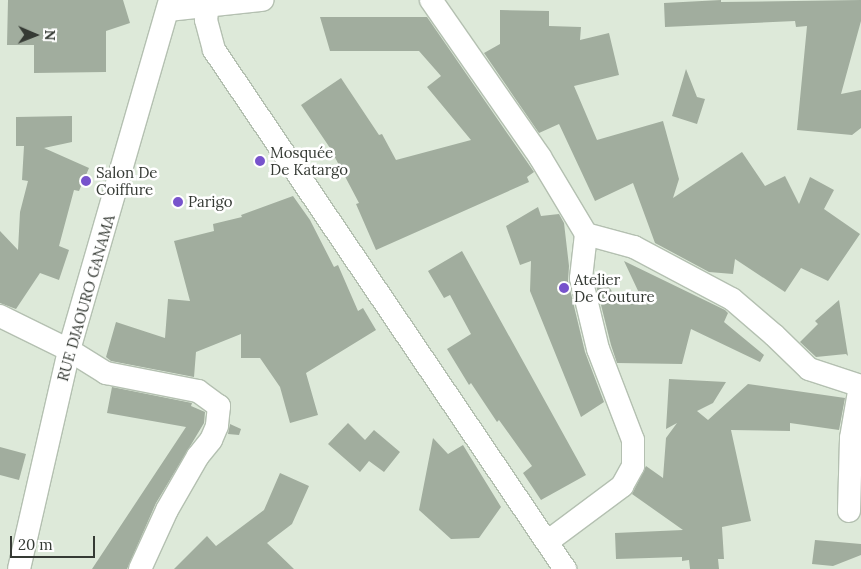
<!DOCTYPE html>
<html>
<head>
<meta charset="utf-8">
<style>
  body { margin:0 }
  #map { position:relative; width:861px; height:569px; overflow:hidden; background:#dde9d9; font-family:Lora,serif }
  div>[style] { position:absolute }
  .building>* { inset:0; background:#a1ad9e }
  .roads { filter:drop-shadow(1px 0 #b4c0b1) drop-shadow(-1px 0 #b4c0b1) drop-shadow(0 1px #b4c0b1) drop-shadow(0 -1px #b4c0b1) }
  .minor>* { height:22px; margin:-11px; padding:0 11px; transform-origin:11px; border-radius:11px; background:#fff }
  .dots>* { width:14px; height:14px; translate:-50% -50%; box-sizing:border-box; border:2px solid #fff; border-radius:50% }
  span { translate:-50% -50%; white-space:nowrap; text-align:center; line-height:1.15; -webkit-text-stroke:5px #fff; paint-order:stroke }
  .poi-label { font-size:15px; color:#353a34 }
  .left { translate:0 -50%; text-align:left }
  .street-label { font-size:15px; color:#353a34 }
  .north { position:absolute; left:10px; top:10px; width:50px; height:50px; -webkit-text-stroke:4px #fff; paint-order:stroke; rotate:91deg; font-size:14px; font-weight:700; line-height:20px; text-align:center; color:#353a34 }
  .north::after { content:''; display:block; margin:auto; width:18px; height:22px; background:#353a34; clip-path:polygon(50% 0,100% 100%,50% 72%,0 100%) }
  .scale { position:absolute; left:10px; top:536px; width:85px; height:22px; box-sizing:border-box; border:2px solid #353a34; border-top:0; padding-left:6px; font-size:15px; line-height:18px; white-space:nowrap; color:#353a34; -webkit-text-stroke:4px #fff; paint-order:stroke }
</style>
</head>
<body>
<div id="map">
  <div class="building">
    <i style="clip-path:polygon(8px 0,123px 0,130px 23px,106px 31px,106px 72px,34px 73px,34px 45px,7px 45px)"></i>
    <i style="clip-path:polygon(721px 0,721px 2px,861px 0,861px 21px,841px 94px,861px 90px,861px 128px,852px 135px,797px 130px,807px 26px,796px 27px,795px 21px,665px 27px,664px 3px)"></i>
    <i style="clip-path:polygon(500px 10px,549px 11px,549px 26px,581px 27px,580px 40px,609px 33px,619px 75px,574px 86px,597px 140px,663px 121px,679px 179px,673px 198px,742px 152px,765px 186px,785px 176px,799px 204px,810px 177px,834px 190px,824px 209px,860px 234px,828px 281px,801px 268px,785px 292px,735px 259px,733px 274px,709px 272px,655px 243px,633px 183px,595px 201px,559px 124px,539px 133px,484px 53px,500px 44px)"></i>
    <i style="clip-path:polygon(320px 17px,427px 17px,534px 172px,527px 177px,529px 182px,376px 250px,356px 204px,359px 203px,330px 148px,301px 105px,341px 78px,379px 135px,382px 134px,396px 160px,471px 140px,427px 87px,441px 76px,419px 51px,330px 51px)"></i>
    <i style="clip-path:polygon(686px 69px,697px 97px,705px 99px,697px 124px,672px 116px)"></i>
    <i style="clip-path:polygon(72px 116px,72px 142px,44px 148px,89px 168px,79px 191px,74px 190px,59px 246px,69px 250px,59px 280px,40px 273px,16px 309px,0 303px,0 231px,18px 250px,20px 212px,28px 181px,22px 180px,24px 146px,16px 146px,16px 117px)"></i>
    <i style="clip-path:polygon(293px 196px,310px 220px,334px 267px,338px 265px,358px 311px,363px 308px,376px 330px,306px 373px,318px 415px,290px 423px,280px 387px,260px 358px,241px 358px,241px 334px,196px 352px,194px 377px,111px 361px,106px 357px,116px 322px,165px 338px,168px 299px,190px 301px,174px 241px,214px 231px,213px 224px,242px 217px,241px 215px)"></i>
    <i style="clip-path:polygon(538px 207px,541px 216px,559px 214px,564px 223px,569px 266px,568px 281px,585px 352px,604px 402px,581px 417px,530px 291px,531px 261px,520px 265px,506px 226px)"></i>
    <i style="clip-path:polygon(462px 251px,586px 475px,541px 500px,523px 473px,532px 466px,499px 420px,497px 422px,471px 383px,469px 385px,447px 349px,471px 334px,450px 295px,444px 298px,428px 271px)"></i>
    <i style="clip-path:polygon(624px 261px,725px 310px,728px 313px,724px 322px,764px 355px,760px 362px,691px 329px,682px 364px,617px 363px,611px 345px,594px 277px,595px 275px,601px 275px,621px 305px,640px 295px)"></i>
    <i style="clip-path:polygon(839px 300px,848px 356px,846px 354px,816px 357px,800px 342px,818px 324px,815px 321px)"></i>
    <i style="clip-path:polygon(669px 379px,726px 382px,713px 403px,697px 411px,708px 420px,748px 384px,845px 398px,839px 430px,790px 423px,790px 431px,731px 430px,751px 521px,722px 527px,724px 559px,718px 559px,719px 569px,690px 569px,689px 560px,682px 561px,682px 557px,616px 559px,615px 533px,683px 530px,632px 494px,646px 466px,663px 478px,666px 438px,677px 423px,666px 429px)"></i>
    <i style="clip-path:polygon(112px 387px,192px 403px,191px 406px,205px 412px,204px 423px,156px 503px,127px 569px,92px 569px,186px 427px,107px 413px)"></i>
    <i style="clip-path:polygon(348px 423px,365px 440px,374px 430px,400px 452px,384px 472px,369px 461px,360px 472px,328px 444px)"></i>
    <i style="clip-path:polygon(230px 424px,241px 429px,239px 435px,228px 434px)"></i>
    <i style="clip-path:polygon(433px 438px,448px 454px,463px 445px,501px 507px,479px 538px,451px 539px,419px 510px)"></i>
    <i style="clip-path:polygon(0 447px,26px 454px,19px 480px,0 475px)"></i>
    <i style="clip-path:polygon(280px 473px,309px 486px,292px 524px,267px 543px,294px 569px,174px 569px,207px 536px,216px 546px,264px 510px)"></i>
    <i style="clip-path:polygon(815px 540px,861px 544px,861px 555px,833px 566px,812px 564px)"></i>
  </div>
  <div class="roads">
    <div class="minor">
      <i style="left:431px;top:0;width:191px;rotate:55.2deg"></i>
      <i style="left:540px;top:157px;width:90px;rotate:59.1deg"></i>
      <i style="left:586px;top:234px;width:50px;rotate:15.2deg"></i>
      <i style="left:634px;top:247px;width:111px;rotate:28deg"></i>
      <i style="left:732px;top:299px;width:55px;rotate:40.6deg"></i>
      <i style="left:774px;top:335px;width:49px;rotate:44.2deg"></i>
      <i style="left:809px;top:369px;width:55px;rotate:18.1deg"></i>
      <i style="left:208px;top:4px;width:16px;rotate:97deg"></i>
      <i style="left:206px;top:20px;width:31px;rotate:75deg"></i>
      <i style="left:214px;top:50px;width:627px;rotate:55.93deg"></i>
      <i style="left:168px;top:10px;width:95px;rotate:-6.1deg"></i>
      <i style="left:0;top:316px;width:77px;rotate:26.2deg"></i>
      <i style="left:69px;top:350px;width:44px;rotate:31.9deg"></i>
      <i style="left:106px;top:373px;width:94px;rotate:11.1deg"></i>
      <i style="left:198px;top:391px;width:26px;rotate:36deg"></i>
      <i style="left:219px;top:406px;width:20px;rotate:96deg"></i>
      <i style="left:217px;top:426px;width:15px;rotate:113deg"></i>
      <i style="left:211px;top:440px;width:21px;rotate:129deg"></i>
      <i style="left:198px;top:456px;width:62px;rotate:119.9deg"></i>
      <i style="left:167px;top:510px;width:65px;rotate:114.6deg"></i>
      <i style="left:849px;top:511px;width:73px;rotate:-88.4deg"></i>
      <i style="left:851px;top:438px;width:53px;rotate:-80.2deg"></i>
      <i style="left:547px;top:542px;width:94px;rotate:-36.7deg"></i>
      <i style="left:622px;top:486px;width:23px;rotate:-61deg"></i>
      <i style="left:633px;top:466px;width:26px;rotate:-90deg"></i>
      <i style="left:633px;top:440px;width:97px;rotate:-111deg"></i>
      <i style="left:598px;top:349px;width:73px;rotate:-103.5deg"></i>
      <i style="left:581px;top:278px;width:44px;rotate:-83.5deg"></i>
      <i style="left:19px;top:569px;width:225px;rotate:-77.1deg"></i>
      <i style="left:69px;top:350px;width:364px;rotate:-73.9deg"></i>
    </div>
  </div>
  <div class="dots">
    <i style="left:260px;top:161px;background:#7753cc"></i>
    <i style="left:86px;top:181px;background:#7753cc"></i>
    <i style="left:178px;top:202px;background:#7753cc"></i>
    <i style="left:564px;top:288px;background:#7753cc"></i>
  </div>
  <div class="poi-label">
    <span class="left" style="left:270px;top:161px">Mosquée<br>De Katargo</span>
    <span class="left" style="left:96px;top:181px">Salon De<br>Coiffure</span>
    <span class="left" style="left:188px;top:202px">Parigo</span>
    <span class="left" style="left:574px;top:288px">Atelier<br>De Couture</span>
  </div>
  <div class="street-label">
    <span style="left:86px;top:298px;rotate:-74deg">RUE DJAOURO GANAMA</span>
  </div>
  <div class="north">N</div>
  <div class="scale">20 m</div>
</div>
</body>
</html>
